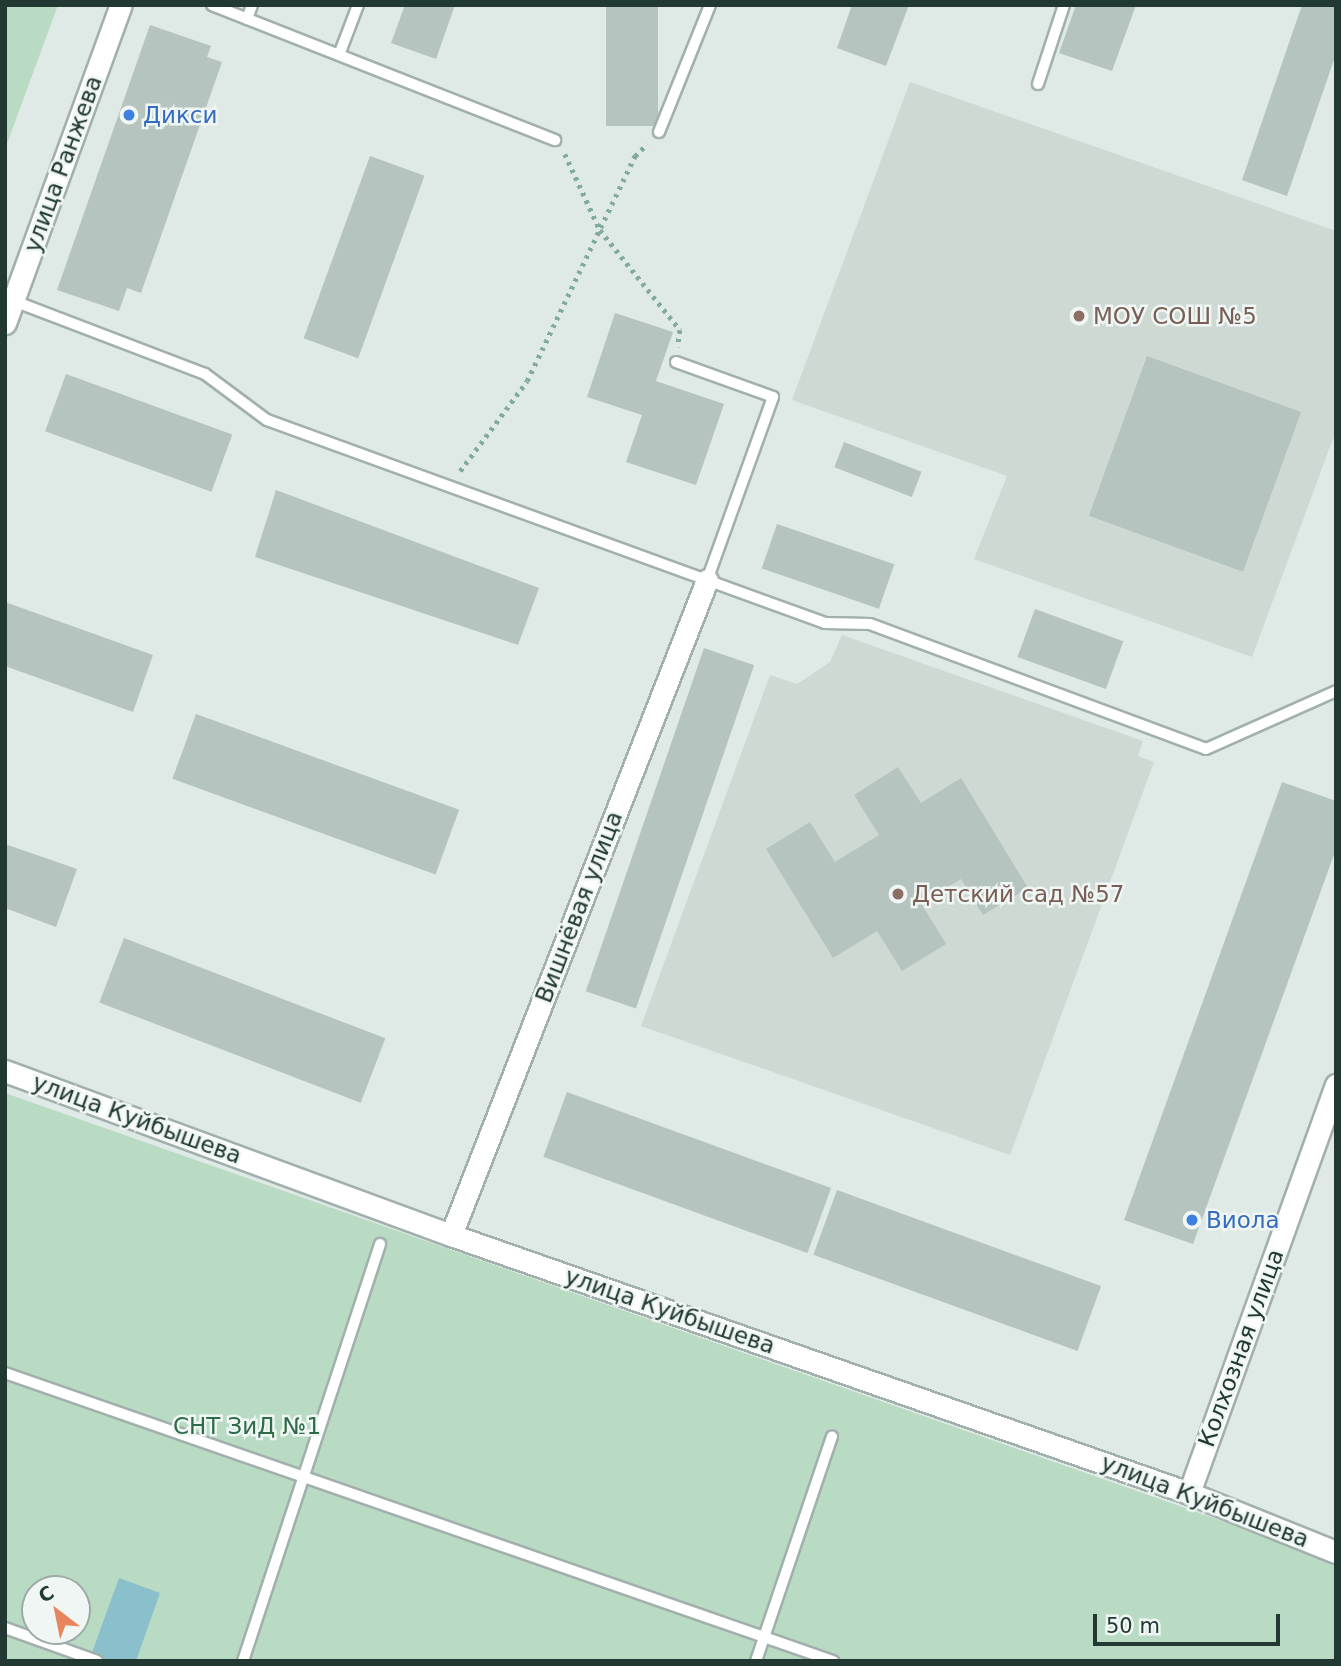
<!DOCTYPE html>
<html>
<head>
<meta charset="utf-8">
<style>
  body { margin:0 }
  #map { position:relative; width:1341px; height:1666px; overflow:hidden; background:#dfe9e5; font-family:"DejaVu Sans",sans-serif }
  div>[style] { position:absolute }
  .built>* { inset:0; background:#ced9d4 }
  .green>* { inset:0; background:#b9dac3 }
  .water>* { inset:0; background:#8abfcc }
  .building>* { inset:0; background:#b5c4be; transform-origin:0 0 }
  .path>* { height:4.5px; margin-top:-2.25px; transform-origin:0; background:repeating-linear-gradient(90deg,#82aba0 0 3.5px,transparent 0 8.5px) }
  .roads { filter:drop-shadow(2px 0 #a2b0ac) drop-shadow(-2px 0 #a2b0ac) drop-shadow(0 2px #a2b0ac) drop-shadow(0 -2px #a2b0ac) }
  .lane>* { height:10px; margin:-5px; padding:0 5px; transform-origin:5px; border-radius:5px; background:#fff }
  .street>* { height:21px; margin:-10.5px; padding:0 10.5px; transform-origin:10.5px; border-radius:10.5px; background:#fff }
  .dots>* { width:19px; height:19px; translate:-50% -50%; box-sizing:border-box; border:4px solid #eff6f3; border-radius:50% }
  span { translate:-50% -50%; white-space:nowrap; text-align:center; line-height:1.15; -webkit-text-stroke:5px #eff6f3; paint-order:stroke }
  .shop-label { font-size:23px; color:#366cbe }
  .left { translate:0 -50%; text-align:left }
  .street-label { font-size:23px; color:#213833 }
  .education-label { font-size:23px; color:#785e54 }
  .park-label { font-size:23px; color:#2e6c49 }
  .frame { position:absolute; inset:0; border:7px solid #213833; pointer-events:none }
  .north { position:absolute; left:21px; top:1575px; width:70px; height:70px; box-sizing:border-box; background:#eff6f3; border:2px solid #9daaa6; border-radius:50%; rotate:328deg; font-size:19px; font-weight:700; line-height:28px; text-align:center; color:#213833 }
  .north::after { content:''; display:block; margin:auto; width:24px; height:32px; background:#e9855e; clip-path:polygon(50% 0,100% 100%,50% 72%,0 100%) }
  .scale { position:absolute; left:1093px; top:1614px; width:187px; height:32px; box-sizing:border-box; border:4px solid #213833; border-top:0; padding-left:9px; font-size:21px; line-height:24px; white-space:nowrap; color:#213833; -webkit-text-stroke:5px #eff6f3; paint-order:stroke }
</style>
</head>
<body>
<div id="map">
  <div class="built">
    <i style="clip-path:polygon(910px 82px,1336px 231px,1336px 431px,1252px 657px,974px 559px,1007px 476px,792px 400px)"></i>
    <i style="clip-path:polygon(842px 635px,1143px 741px,1138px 756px,1154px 762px,1010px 1155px,641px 1026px,770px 675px,797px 684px,830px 662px)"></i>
  </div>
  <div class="green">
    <i style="clip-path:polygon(5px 5px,58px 5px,5px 149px)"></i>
    <i style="clip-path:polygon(evenodd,5px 1093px,1336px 1561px,1336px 1661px,5px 1661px,5px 1093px,35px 1589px,77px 1589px,77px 1631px,35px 1631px,35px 1589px)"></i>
  </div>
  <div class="water">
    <i style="clip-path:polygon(119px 1578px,160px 1593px,136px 1661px,97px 1661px,90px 1658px)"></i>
  </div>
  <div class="building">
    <i style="clip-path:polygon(405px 5px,455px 5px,436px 59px,391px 43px)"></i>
    <i style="left:606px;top:5px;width:52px;height:121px"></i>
    <i style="clip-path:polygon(852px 5px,909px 5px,886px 66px,837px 48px)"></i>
    <i style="clip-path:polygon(1076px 5px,1136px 5px,1112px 71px,1059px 53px)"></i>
    <i style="clip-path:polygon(1302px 5px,1336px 5px,1336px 54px,1287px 196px,1242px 180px)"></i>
    <i style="clip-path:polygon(150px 25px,211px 46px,207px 57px,222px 62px,141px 293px,127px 288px,119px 311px,57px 290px)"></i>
    <i style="left:370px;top:156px;width:58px;height:194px;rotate:20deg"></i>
    <i style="clip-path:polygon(615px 313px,673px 332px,656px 381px,724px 404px,696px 485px,626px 462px,642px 415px,587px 397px)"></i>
    <i style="left:1147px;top:356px;width:164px;height:170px;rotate:20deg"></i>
    <i style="left:66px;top:374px;width:177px;height:61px;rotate:20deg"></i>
    <i style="left:844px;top:442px;width:83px;height:27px;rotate:21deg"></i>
    <i style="clip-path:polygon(276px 490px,539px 588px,518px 645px,255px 557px)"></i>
    <i style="left:777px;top:524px;width:124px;height:47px;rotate:19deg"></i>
    <i style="clip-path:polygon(5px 602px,153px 655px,133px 712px,5px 666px)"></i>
    <i style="left:1035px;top:609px;width:94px;height:51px;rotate:20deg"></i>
    <i style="left:704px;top:648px;width:53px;height:363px;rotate:19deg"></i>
    <i style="left:196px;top:714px;width:280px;height:69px;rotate:20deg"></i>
    <i style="clip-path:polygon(898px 767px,921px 803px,961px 778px,1028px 888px,983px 915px,961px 879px,921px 903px,946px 944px,902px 971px,877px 931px,833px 958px,766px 849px,810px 822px,835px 862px,879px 835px,854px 795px)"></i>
    <i style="clip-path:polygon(1282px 782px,1336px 801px,1336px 849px,1193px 1244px,1124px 1220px)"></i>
    <i style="clip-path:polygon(5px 844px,77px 869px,56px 927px,5px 908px)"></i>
    <i style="left:124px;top:938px;width:280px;height:69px;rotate:21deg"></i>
    <i style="left:567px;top:1092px;width:281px;height:69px;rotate:20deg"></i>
    <i style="left:837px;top:1190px;width:281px;height:69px;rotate:20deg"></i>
  </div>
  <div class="path">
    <i style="left:565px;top:154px;width:84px;rotate:65.3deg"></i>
    <i style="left:600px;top:230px;width:128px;rotate:51.3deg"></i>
    <i style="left:680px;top:330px;width:17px;rotate:97deg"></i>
    <i style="left:460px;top:471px;width:112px;rotate:-53.3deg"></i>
    <i style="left:527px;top:381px;width:250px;rotate:-64.4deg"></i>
    <i style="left:635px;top:156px;width:17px;rotate:-45deg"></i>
  </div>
  <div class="roads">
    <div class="lane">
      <i style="left:212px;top:5px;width:369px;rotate:21.5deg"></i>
      <i style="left:247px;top:19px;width:15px;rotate:-70deg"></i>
      <i style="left:339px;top:55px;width:53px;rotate:-69.2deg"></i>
      <i style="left:1038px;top:84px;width:83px;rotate:-71.8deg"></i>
      <i style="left:659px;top:132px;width:137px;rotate:-68.1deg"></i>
      <i style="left:14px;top:301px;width:204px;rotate:20.9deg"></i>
      <i style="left:205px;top:374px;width:77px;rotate:36.6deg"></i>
      <i style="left:267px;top:420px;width:594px;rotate:19.99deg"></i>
      <i style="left:825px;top:623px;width:45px;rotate:1.3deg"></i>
      <i style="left:870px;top:624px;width:358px;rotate:20.4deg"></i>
      <i style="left:1206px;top:749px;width:142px;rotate:-24deg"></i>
      <i style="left:676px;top:362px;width:103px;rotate:19.8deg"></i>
      <i style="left:773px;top:397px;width:195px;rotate:109.8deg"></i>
      <i style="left:5px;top:1373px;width:877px;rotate:19.18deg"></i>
      <i style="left:5px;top:1628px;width:98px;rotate:19.7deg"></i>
      <i style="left:243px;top:1661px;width:439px;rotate:-71.8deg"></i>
      <i style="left:756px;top:1661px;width:237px;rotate:-71.3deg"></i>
    </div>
    <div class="street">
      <i style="left:5px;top:323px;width:338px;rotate:-70deg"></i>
      <i style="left:5px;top:1071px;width:475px;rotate:20.2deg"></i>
      <i style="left:451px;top:1235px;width:782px;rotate:19.27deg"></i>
      <i style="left:1189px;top:1493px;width:158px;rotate:21.9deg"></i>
      <i style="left:451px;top:1235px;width:703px;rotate:-68.65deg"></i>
      <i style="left:1189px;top:1493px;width:434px;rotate:-70.2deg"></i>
    </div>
  </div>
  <div class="dots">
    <i style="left:129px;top:115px;background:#3f7fe0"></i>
    <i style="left:1079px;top:316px;background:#8d6e63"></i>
    <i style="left:898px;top:894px;background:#8d6e63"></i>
    <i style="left:1192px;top:1220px;background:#3f7fe0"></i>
  </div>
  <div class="shop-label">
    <span class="left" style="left:143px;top:115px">Дикси</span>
    <span class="left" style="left:1206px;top:1220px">Виола</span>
  </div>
  <div class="street-label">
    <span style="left:63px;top:164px;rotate:-70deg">улица Ранжева</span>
    <span style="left:579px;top:907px;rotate:-69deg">Вишнёвая улица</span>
    <span style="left:137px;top:1119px;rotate:20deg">улица Куйбышева</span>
    <span style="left:670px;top:1311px;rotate:19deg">улица Куйбышева</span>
    <span style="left:1241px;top:1348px;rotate:-70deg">Колхозная улица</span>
    <span style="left:1205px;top:1501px;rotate:21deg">улица Куйбышева</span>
  </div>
  <div class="education-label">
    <span class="left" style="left:1093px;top:316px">МОУ СОШ №5</span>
    <span class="left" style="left:912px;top:894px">Детский сад №57</span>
  </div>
  <div class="park-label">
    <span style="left:247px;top:1426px">СНТ ЗиД №1</span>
  </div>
  <div class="frame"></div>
  <div class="north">С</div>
  <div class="scale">50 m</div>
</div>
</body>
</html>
